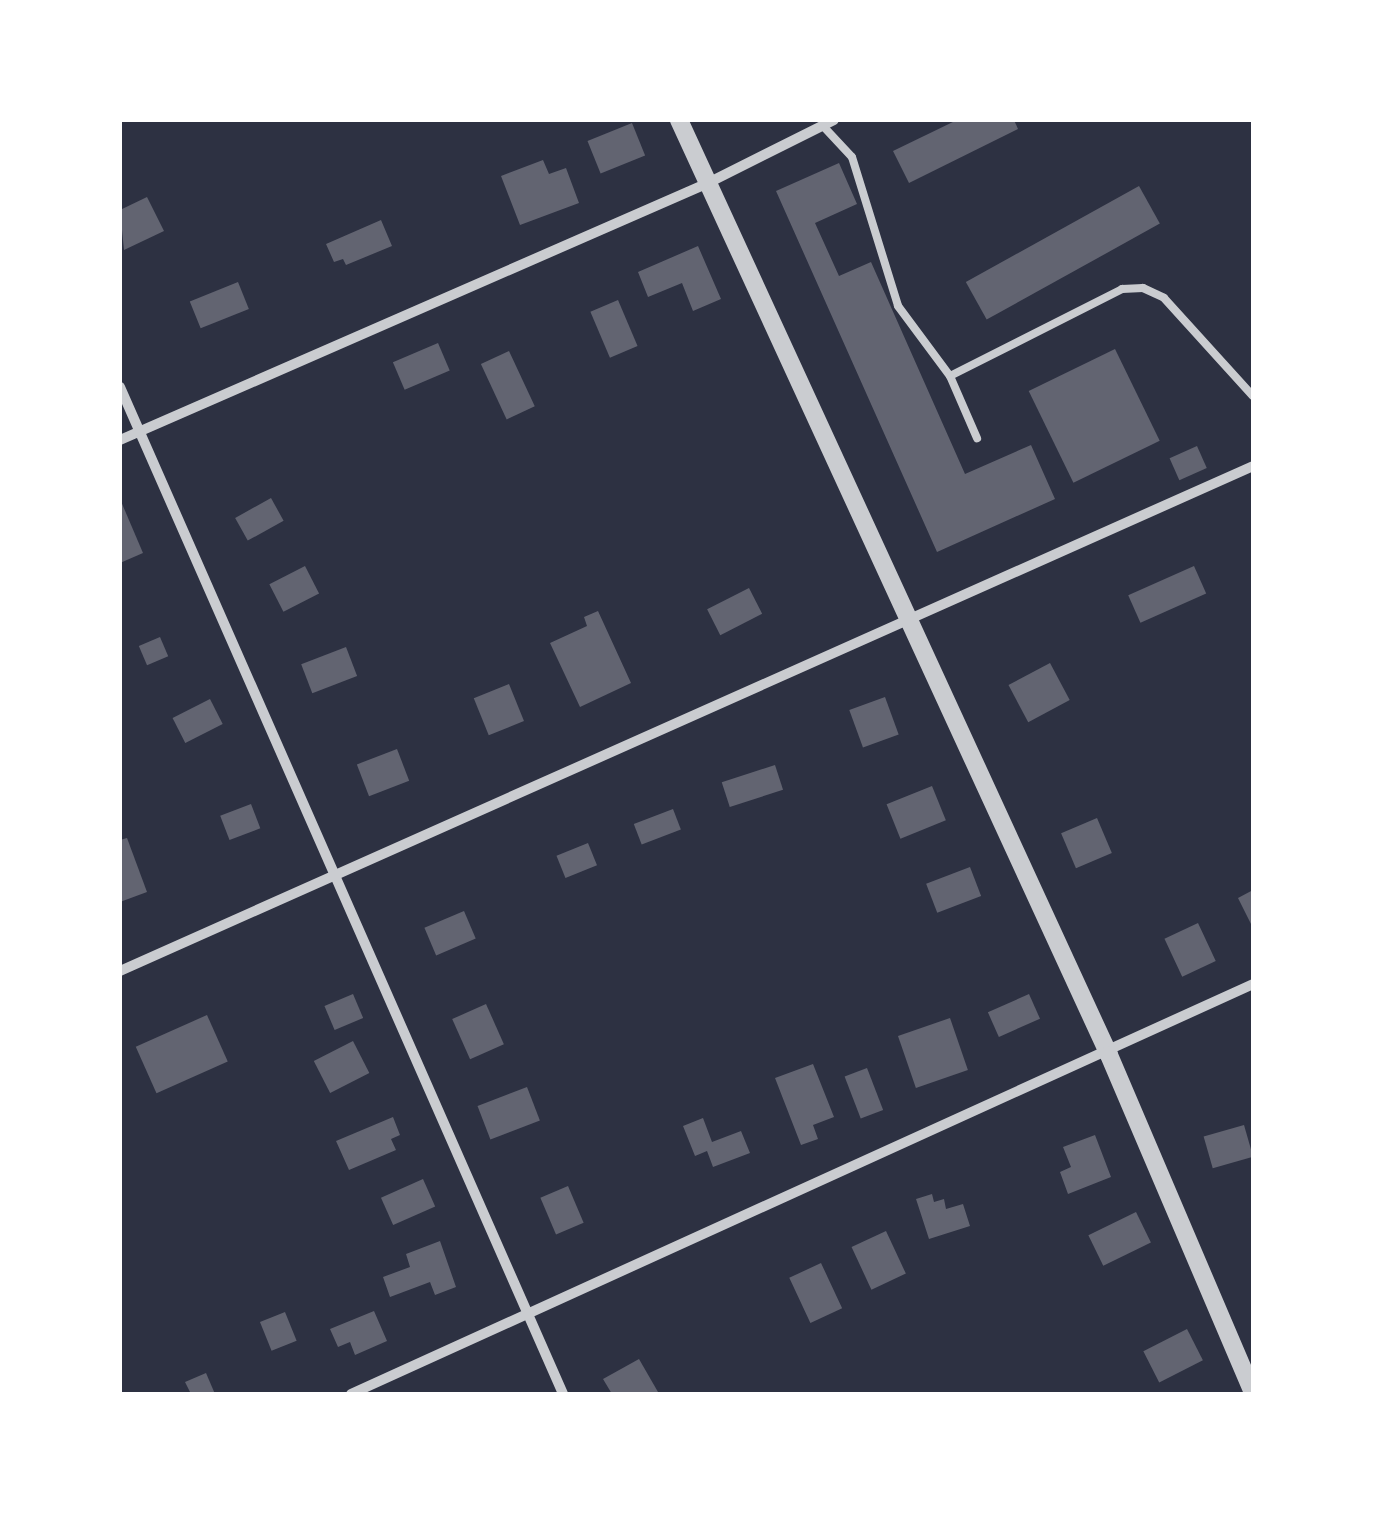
<!DOCTYPE html>
<html>
<head>
<meta charset="utf-8">
<style>
  body { margin:0 }
  #map { position:relative; width:1373px; height:1514px; overflow:hidden; background:#2d3142; font-family:Inter,sans-serif }
  div>[style] { position:absolute }
  .building>* { inset:0; background:#626471; transform-origin:0 0 }
  .service>* { height:8px; margin:-4px; padding:0 4px; transform-origin:4px; border-radius:4px; background:#caccd0 }
  .minor>* { height:10px; margin:-5px; padding:0 5px; transform-origin:5px; border-radius:5px; background:#caccd0 }
  .tertiary>* { height:18px; margin:-9px; padding:0 9px; transform-origin:9px; border-radius:9px; background:#caccd0 }
  span { translate:-50% -50%; white-space:nowrap; text-align:center; line-height:1.15; -webkit-text-stroke:9px #fff; paint-order:stroke }
  .frame { position:absolute; inset:0; border:122px solid #fff; pointer-events:none }
</style>
</head>
<body>
<div id="map">
  <div class="building">
    <i style="clip-path:polygon(957px 120px,1014px 120px,1018px 129px,909px 183px,893px 151px)"></i>
    <i style="left:632px;top:123px;width:35px;height:48px;rotate:68deg"></i>
    <i style="clip-path:polygon(543px 160px,549px 174px,566px 168px,579px 203px,520px 225px,501px 176px)"></i>
    <i style="clip-path:polygon(839px 163px,857px 204px,815px 223px,839px 276px,871px 262px,965px 474px,1031px 445px,1055px 499px,937px 552px,776px 191px)"></i>
    <i style="left:1139px;top:186px;width:43px;height:198px;rotate:61deg"></i>
    <i style="clip-path:polygon(147px 197px,164px 231px,124px 250px,120px 210px)"></i>
    <i style="clip-path:polygon(381px 220px,392px 246px,346px 265px,343px 259px,334px 262px,326px 244px)"></i>
    <i style="clip-path:polygon(698px 246px,721px 299px,693px 311px,682px 283px,648px 297px,638px 272px)"></i>
    <i style="left:238px;top:282px;width:29px;height:52px;rotate:68deg"></i>
    <i style="left:618px;top:300px;width:50px;height:30px;rotate:67deg"></i>
    <i style="left:438px;top:343px;width:30px;height:49px;rotate:67deg"></i>
    <i style="left:1115px;top:349px;width:102px;height:96px;rotate:64deg"></i>
    <i style="left:509px;top:351px;width:61px;height:31px;rotate:65deg"></i>
    <i style="left:1197px;top:446px;width:24px;height:30px;rotate:66deg"></i>
    <i style="left:271px;top:498px;width:26px;height:41px;rotate:61deg"></i>
    <i style="clip-path:polygon(120px 499px,143px 553px,120px 563px)"></i>
    <i style="left:305px;top:566px;width:31px;height:40px;rotate:63deg"></i>
    <i style="left:1194px;top:566px;width:30px;height:72px;rotate:66deg"></i>
    <i style="left:749px;top:588px;width:29px;height:47px;rotate:63deg"></i>
    <i style="clip-path:polygon(598px 611px,631px 683px,580px 707px,550px 643px,587px 626px,584px 617px)"></i>
    <i style="left:160px;top:637px;width:21px;height:23px;rotate:67deg"></i>
    <i style="left:346px;top:647px;width:31px;height:48px;rotate:69deg"></i>
    <i style="left:1050px;top:663px;width:42px;height:47px;rotate:62deg"></i>
    <i style="left:509px;top:684px;width:40px;height:38px;rotate:68deg"></i>
    <i style="left:885px;top:697px;width:40px;height:38px;rotate:70deg"></i>
    <i style="left:210px;top:699px;width:28px;height:42px;rotate:63deg"></i>
    <i style="left:397px;top:749px;width:34px;height:43px;rotate:69deg"></i>
    <i style="left:775px;top:765px;width:26px;height:56px;rotate:72deg"></i>
    <i style="left:932px;top:786px;width:37px;height:49px;rotate:68deg"></i>
    <i style="left:251px;top:804px;width:26px;height:33px;rotate:69deg"></i>
    <i style="left:673px;top:809px;width:22px;height:42px;rotate:69deg"></i>
    <i style="left:1097px;top:818px;width:38px;height:39px;rotate:67deg"></i>
    <i style="clip-path:polygon(127px 838px,147px 892px,120px 902px,120px 840px)"></i>
    <i style="left:588px;top:843px;width:24px;height:34px;rotate:68deg"></i>
    <i style="left:970px;top:867px;width:31px;height:47px;rotate:69deg"></i>
    <i style="clip-path:polygon(1253px 890px,1253px 928px,1238px 898px)"></i>
    <i style="left:464px;top:911px;width:30px;height:43px;rotate:67deg"></i>
    <i style="left:1198px;top:923px;width:42px;height:37px;rotate:65deg"></i>
    <i style="left:353px;top:994px;width:26px;height:31px;rotate:67deg"></i>
    <i style="left:1029px;top:994px;width:27px;height:45px;rotate:66deg"></i>
    <i style="left:486px;top:1004px;width:44px;height:37px;rotate:66deg"></i>
    <i style="left:207px;top:1015px;width:51px;height:78px;rotate:66deg"></i>
    <i style="left:950px;top:1018px;width:55px;height:55px;rotate:71deg"></i>
    <i style="left:353px;top:1041px;width:36px;height:44px;rotate:63deg"></i>
    <i style="clip-path:polygon(813px 1064px,834px 1117px,813px 1125px,818px 1139px,801px 1145px,775px 1078px)"></i>
    <i style="left:867px;top:1068px;width:45px;height:24px;rotate:69deg"></i>
    <i style="left:527px;top:1087px;width:36px;height:53px;rotate:69deg"></i>
    <i style="clip-path:polygon(393px 1117px,400px 1135px,391px 1139px,396px 1150px,349px 1170px,336px 1141px)"></i>
    <i style="clip-path:polygon(703px 1118px,712px 1142px,741px 1131px,750px 1153px,713px 1167px,707px 1151px,695px 1156px,683px 1126px)"></i>
    <i style="left:1244px;top:1125px;width:33px;height:42px;rotate:74deg"></i>
    <i style="clip-path:polygon(1095px 1135px,1111px 1177px,1068px 1194px,1060px 1172px,1071px 1167px,1063px 1147px)"></i>
    <i style="left:423px;top:1179px;width:30px;height:46px;rotate:66deg"></i>
    <i style="left:568px;top:1186px;width:40px;height:30px;rotate:67deg"></i>
    <i style="clip-path:polygon(932px 1194px,934px 1202px,944px 1199px,946px 1209px,963px 1204px,970px 1226px,929px 1239px,916px 1199px)"></i>
    <i style="left:1136px;top:1212px;width:34px;height:53px;rotate:64deg"></i>
    <i style="left:886px;top:1231px;width:47px;height:38px;rotate:65deg"></i>
    <i style="clip-path:polygon(440px 1241px,456px 1287px,435px 1295px,430px 1282px,390px 1297px,383px 1277px,410px 1267px,406px 1254px)"></i>
    <i style="left:821px;top:1263px;width:50px;height:35px;rotate:65deg"></i>
    <i style="clip-path:polygon(374px 1311px,387px 1341px,355px 1355px,350px 1342px,338px 1347px,330px 1329px)"></i>
    <i style="left:285px;top:1312px;width:31px;height:27px;rotate:68deg"></i>
    <i style="left:1187px;top:1329px;width:35px;height:49px;rotate:63deg"></i>
    <i style="clip-path:polygon(639px 1359px,658px 1392px,612px 1394px,603px 1379px)"></i>
    <i style="clip-path:polygon(206px 1373px,215px 1394px,191px 1394px,185px 1382px)"></i>
  </div>
  <div class="service">
    <i style="left:823px;top:126px;width:42px;rotate:46.9deg"></i>
    <i style="left:852px;top:157px;width:156px;rotate:72.8deg"></i>
    <i style="left:898px;top:306px;width:87px;rotate:53.4deg"></i>
    <i style="left:950px;top:376px;width:68px;rotate:66.5deg"></i>
    <i style="left:950px;top:376px;width:193px;rotate:-26.8deg"></i>
    <i style="left:1122px;top:289px;width:21px;rotate:-3deg"></i>
    <i style="left:1143px;top:288px;width:23px;rotate:25deg"></i>
    <i style="left:1164px;top:298px;width:132px;rotate:47.8deg"></i>
  </div>
  <div class="minor">
    <i style="left:120px;top:387px;width:1100px;rotate:66.25deg"></i>
    <i style="left:120px;top:440px;width:639px;rotate:-23.6deg"></i>
    <i style="left:706px;top:184px;width:143px;rotate:-26.6deg"></i>
    <i style="left:120px;top:971px;width:1240px;rotate:-24.02deg"></i>
    <i style="left:351px;top:1394px;width:991px;rotate:-24.44deg"></i>
  </div>
  <div class="tertiary">
    <i style="left:679px;top:120px;width:1029px;rotate:65.3deg"></i>
    <i style="left:1109px;top:1055px;width:366px;rotate:66.9deg"></i>
  </div>
  <div class="frame"></div>
</div>
</body>
</html>
